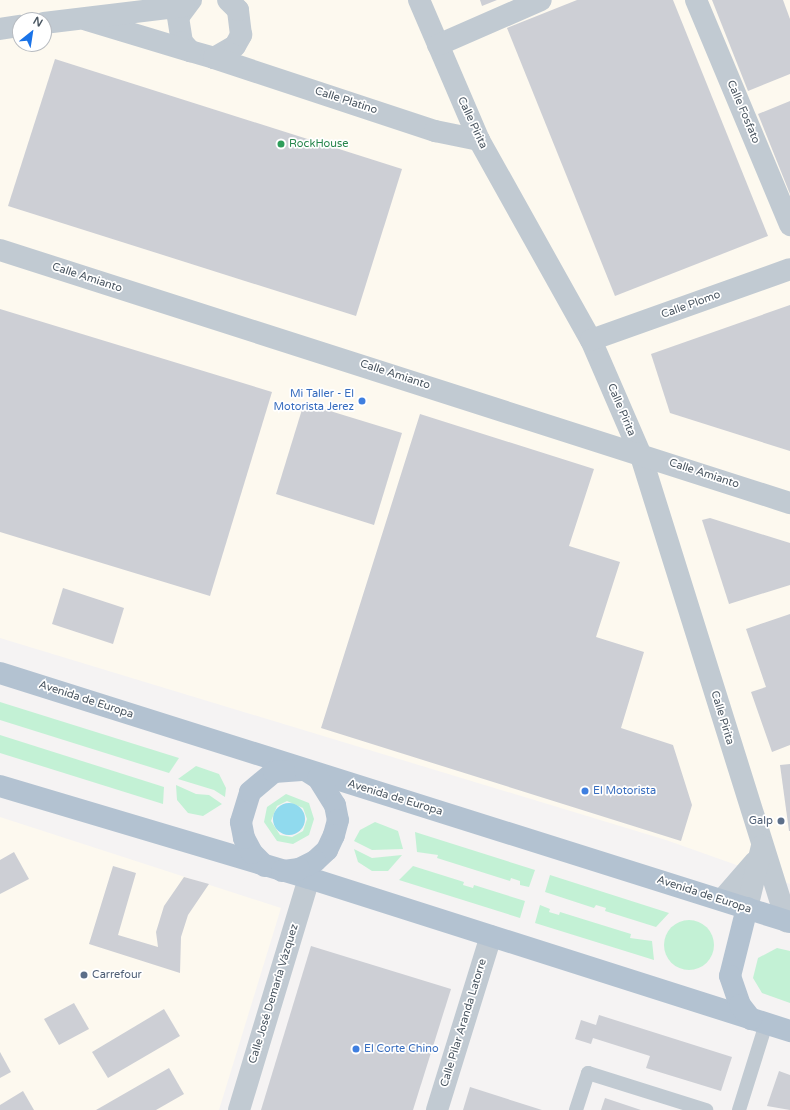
<!DOCTYPE html>
<meta charset="utf-8">
<style>
body{margin:0}
#map{position:relative;width:790px;height:1110px;overflow:hidden;background:#f5f3f3;font-family:"Varela Round",sans-serif}
div>[style]{position:absolute}
[style*='--x']{left:calc(var(--x)*1px);top:calc(var(--y)*1px);width:calc(var(--w)*1px);rotate:calc(var(--a)*1deg)}
.commercial>*{inset:0;background:#fdf9ef}
.green>*{inset:0;background:#c3f1d5}
.round{border-radius:50%}
.water>*{inset:0;background:#90daee}
.building>*{inset:0;background:#cdcfd5}
.service>*{height:14px;margin:-7px;padding:0 7px;transform-origin:7px;border-radius:7px;background:#c1cad2}
.minor>*{height:22px;margin:-11px;padding:0 11px;transform-origin:11px;border-radius:11px;background:#c1cad2}
.primary>*{height:22px;margin:-11px;padding:0 11px;transform-origin:11px;border-radius:11px;background:#b3c2d1}
.dots>*{width:11px;height:11px;translate:-50% -50%;box-sizing:border-box;border:2px solid #fff;border-radius:50%}
span{translate:-50% -50%;white-space:nowrap;text-align:center;line-height:1.15;-webkit-text-stroke:3.5px #fff;paint-order:stroke}
.street-label{font-size:11px;color:#4a5661}
.leisure-label{font-size:11px;color:#27864d}
.left{translate:0 -50%;text-align:left}
.shop-label{font-size:11px;color:#366cbe}
.right{translate:-100% -50%;text-align:right}
.service-label{font-size:11px;color:#4e5e75}
.north{position:absolute;left:12px;top:12px;width:40px;height:40px;box-sizing:border-box;background:#fff;border:1px solid #b7bbc0;border-radius:50%;rotate:30deg;font-size:11px;font-weight:700;line-height:16px;text-align:center;color:#4a5661}
.north::after{content:'';display:block;margin:auto;width:14px;height:18px;background:#1a73e8;clip-path:polygon(50% 0,100% 100%,50% 72%,0 100%)}
</style>
<div id="map">
<div class="commercial">
<i style="clip-path:polygon(evenodd,0 0,790px 0,790px 884px,666px 840px,0 638px,0 0,20px 20px,44px 20px,44px 44px,20px 44px,20px 20px)"></i>
<i style="clip-path:polygon(0 817px,281px 908px,219px 1110px,0 1110px)"></i>
</div>
<div class="green">
<i style="clip-path:polygon(0 702px,179px 758px,169px 773px,0 720px)"></i>
<i style="clip-path:polygon(0 735px,164px 787px,163px 804px,0 753px)"></i>
<i style="clip-path:polygon(196px 766px,219px 774px,226px 788px,225px 797px,214px 790px,178px 779px)"></i>
<i style="clip-path:polygon(176px 785px,196px 794px,209px 795px,222px 804px,203px 816px,188px 813px,177px 800px)"></i>
<i style="clip-path:polygon(evenodd,286px 794px,309px 803px,314px 819px,309px 835px,293px 844px,277px 841px,264px 822px,267px 807px,286px 794px,287px 801px,303px 808px,307px 819px,303px 831px,292px 837px,280px 835px,271px 821px,277px 806px,287px 801px)"></i>
<i style="clip-path:polygon(375px 822px,398px 831px,403px 849px,372px 850px,354px 841px,360px 830px)"></i>
<i style="clip-path:polygon(415px 832px,535px 870px,529px 887px,520px 885px,520px 881px,511px 878px,510px 881px,437px 858px,438px 855px,417px 852px)"></i>
<i style="clip-path:polygon(354px 849px,372px 858px,402px 855px,388px 871px,372px 871px,358px 862px)"></i>
<i style="clip-path:polygon(413px 866px,464px 882px,463px 885px,473px 888px,474px 885px,525px 901px,520px 918px,399px 880px)"></i>
<i style="clip-path:polygon(550px 875px,669px 913px,656px 927px,605px 911px,606px 908px,596px 905px,594px 908px,545px 892px)"></i>
<i style="clip-path:polygon(540px 905px,550px 909px,549px 912px,559px 915px,560px 912px,631px 934px,630px 938px,652px 941px,654px 960px,535px 923px)"></i>
<i class="round" style="left:664px;top:920px;width:50px;height:50px"></i>
<i style="clip-path:polygon(777px 948px,790px 951px,790px 1003px,762px 993px,753px 978px,758px 958px)"></i>
</div>
<div class="water">
<i class="round" style="left:273px;top:803px;width:32px;height:32px"></i>
</div>
<div class="building">
<i style="clip-path:polygon(480px 0,497px 0,482px 6px)"></i>
<i style="clip-path:polygon(577px 0,673px 0,768px 236px,615px 296px,507px 28px)"></i>
<i style="clip-path:polygon(712px 0,783px 0,790px 19px,790px 74px,748px 91px)"></i>
<i style="clip-path:polygon(55px 59px,402px 169px,356px 316px,8px 206px)"></i>
<i style="clip-path:polygon(790px 101px,790px 194px,758px 114px)"></i>
<i style="clip-path:polygon(790px 305px,790px 451px,670px 413px,651px 354px)"></i>
<i style="clip-path:polygon(0 309px,272px 392px,210px 596px,0 532px)"></i>
<i style="clip-path:polygon(304px 403px,402px 433px,374px 525px,276px 494px)"></i>
<i style="clip-path:polygon(420px 414px,594px 469px,569px 546px,620px 562px,596px 637px,644px 652px,621px 728px,673px 745px,692px 805px,681px 841px,321px 728px)"></i>
<i style="clip-path:polygon(710px 518px,790px 543px,790px 585px,729px 604px,702px 520px)"></i>
<i style="clip-path:polygon(63px 588px,124px 608px,113px 644px,52px 624px)"></i>
<i style="clip-path:polygon(790px 614px,790px 745px,772px 752px,751px 692px,766px 687px,746px 629px)"></i>
<i style="clip-path:polygon(790px 764px,790px 831px,789px 831px,780px 765px)"></i>
<i style="clip-path:polygon(14px 852px,29px 879px,0 894px,0 860px)"></i>
<i style="clip-path:polygon(113px 866px,136px 873px,118px 935px,158px 947px,156px 932px,164px 906px,184px 877px,209px 884px,188px 915px,181px 937px,180px 973px,89px 944px)"></i>
<i style="clip-path:polygon(311px 946px,451px 989px,413px 1110px,261px 1110px)"></i>
<i style="clip-path:polygon(74px 1003px,89px 1029px,59px 1045px,44px 1019px)"></i>
<i style="clip-path:polygon(164px 1009px,180px 1036px,108px 1078px,92px 1052px)"></i>
<i style="clip-path:polygon(599px 1015px,732px 1057px,721px 1091px,646px 1068px,650px 1056px,593px 1038px,591px 1044px,575px 1039px,581px 1020px,596px 1025px)"></i>
<i style="clip-path:polygon(0 1052px,11px 1072px,0 1078px)"></i>
<i style="clip-path:polygon(169px 1068px,184px 1094px,156px 1110px,96px 1110px)"></i>
<i style="clip-path:polygon(779px 1071px,790px 1075px,790px 1110px,767px 1106px)"></i>
<i style="clip-path:polygon(470px 1087px,542px 1110px,463px 1110px)"></i>
<i style="clip-path:polygon(23px 1091px,34px 1110px,0 1110px,0 1105px)"></i>
<i style="clip-path:polygon(605px 1098px,641px 1110px,601px 1110px)"></i>
</div>
<div class="service">
<i style="--x:576;--y:1110;--w:39;--a:-72"></i>
<i style="--x:588;--y:1073;--w:124;--a:17.4"></i>
<i style="--x:739;--y:1110;--w:90;--a:-72.6"></i>
</div>
<div class="minor">
<i style="--x:191;--y:0;--w:21;--a:127"></i>
<i style="--x:178;--y:17;--w:25;--a:81"></i>
<i style="--x:182;--y:42;--w:12;--a:48"></i>
<i style="--x:190;--y:51;--w:25;--a:16"></i>
<i style="--x:214;--y:58;--w:24;--a:-30"></i>
<i style="--x:235;--y:46;--w:13;--a:-61"></i>
<i style="--x:241;--y:35;--w:25;--a:-97"></i>
<i style="--x:238;--y:10;--w:14;--a:-135"></i>
<i style="--x:419;--y:0;--w:152;--a:66.8"></i>
<i style="--x:479;--y:140;--w:229;--a:60.8"></i>
<i style="--x:591;--y:340;--w:123;--a:66.6"></i>
<i style="--x:640;--y:453;--w:491;--a:72.6"></i>
<i style="--x:696;--y:0;--w:244;--a:67.3"></i>
<i style="--x:87;--y:20;--w:108;--a:16.8"></i>
<i style="--x:44;--y:23;--w:141;--a:-6.9"></i>
<i style="--x:0;--y:29;--w:20;--a:-9"></i>
<i style="--x:438;--y:45;--w:112;--a:-23.6"></i>
<i style="--x:214;--y:58;--w:233;--a:18.3"></i>
<i style="--x:435;--y:131;--w:45;--a:11.6"></i>
<i style="--x:0;--y:250;--w:830;--a:17.76"></i>
<i style="--x:591;--y:340;--w:211;--a:-19.6"></i>
<i style="--x:722;--y:900;--w:50;--a:-49"></i>
<i style="--x:747;--y:908;--w:64;--a:-76.4"></i>
<i style="--x:239;--y:1110;--w:242;--a:-73.2"></i>
<i style="--x:437;--y:1110;--w:182;--a:-72.8"></i>
</div>
<div class="primary">
<i style="--x:0;--y:673;--w:828;--a:17.49"></i>
<i style="--x:0;--y:786;--w:322;--a:16.6"></i>
<i style="--x:309;--y:878;--w:505;--a:17.65"></i>
<i style="--x:265;--y:866;--w:18;--a:-135"></i>
<i style="--x:252;--y:853;--w:17;--a:-118"></i>
<i style="--x:244;--y:838;--w:16;--a:-101"></i>
<i style="--x:241;--y:822;--w:31;--a:-73"></i>
<i style="--x:250;--y:792;--w:31;--a:-40"></i>
<i style="--x:274;--y:772;--w:31;--a:-4"></i>
<i style="--x:305;--y:770;--w:15;--a:32"></i>
<i style="--x:318;--y:778;--w:32;--a:58"></i>
<i style="--x:335;--y:805;--w:15;--a:79"></i>
<i style="--x:338;--y:820;--w:16;--a:105"></i>
<i style="--x:334;--y:835;--w:17;--a:115"></i>
<i style="--x:327;--y:850;--w:16;--a:137"></i>
<i style="--x:315;--y:861;--w:18;--a:153"></i>
<i style="--x:299;--y:869;--w:17;--a:173"></i>
<i style="--x:747;--y:908;--w:70;--a:104"></i>
<i style="--x:730;--y:976;--w:31;--a:71"></i>
<i style="--x:740;--y:1005;--w:18;--a:52"></i>
</div>
<div class="dots">
<i style="left:281px;top:144px;background:#2e9e5b"></i>
<i style="left:362px;top:401px;background:#3f7fe0"></i>
<i style="left:585px;top:791px;background:#3f7fe0"></i>
<i style="left:781px;top:821px;background:#5c6f8a"></i>
<i style="left:84px;top:975px;background:#5c6f8a"></i>
<i style="left:356px;top:1049px;background:#3f7fe0"></i>
</div>
<div class="street-label">
<span style="left:346px;top:101px;rotate:18deg">Calle Platino</span>
<span style="left:743px;top:112px;rotate:67deg">Calle Fosfato</span>
<span style="left:472px;top:123px;rotate:65deg">Calle Pirita</span>
<span style="left:87px;top:278px;rotate:18deg">Calle Amianto</span>
<span style="left:691px;top:305px;rotate:-20deg">Calle Plomo</span>
<span style="left:395px;top:375px;rotate:18deg">Calle Amianto</span>
<span style="left:621px;top:410px;rotate:67deg">Calle Pirita</span>
<span style="left:704px;top:474px;rotate:18deg">Calle Amianto</span>
<span style="left:86px;top:700px;rotate:18deg">Avenida de Europa</span>
<span style="left:722px;top:718px;rotate:73deg">Calle Pirita</span>
<span style="left:395px;top:798px;rotate:17deg">Avenida de Europa</span>
<span style="left:704px;top:895px;rotate:18deg">Avenida de Europa</span>
<span style="left:274px;top:994px;rotate:-73deg">Calle José Demaría Vázquez</span>
<span style="left:464px;top:1023px;rotate:-73deg">Calle Pilar Aranda Latorre</span>
</div>
<div class="leisure-label">
<span class="left" style="left:289px;top:144px">RockHouse</span>
</div>
<div class="shop-label">
<span class="right" style="left:354px;top:401px">Mi Taller - El<br>Motorista Jerez</span>
<span class="left" style="left:593px;top:791px">El Motorista</span>
<span class="left" style="left:364px;top:1049px">El Corte Chino</span>
</div>
<div class="service-label">
<span class="right" style="left:773px;top:821px">Galp</span>
<span class="left" style="left:92px;top:975px">Carrefour</span>
</div>
<div class="north">N</div>
</div>
